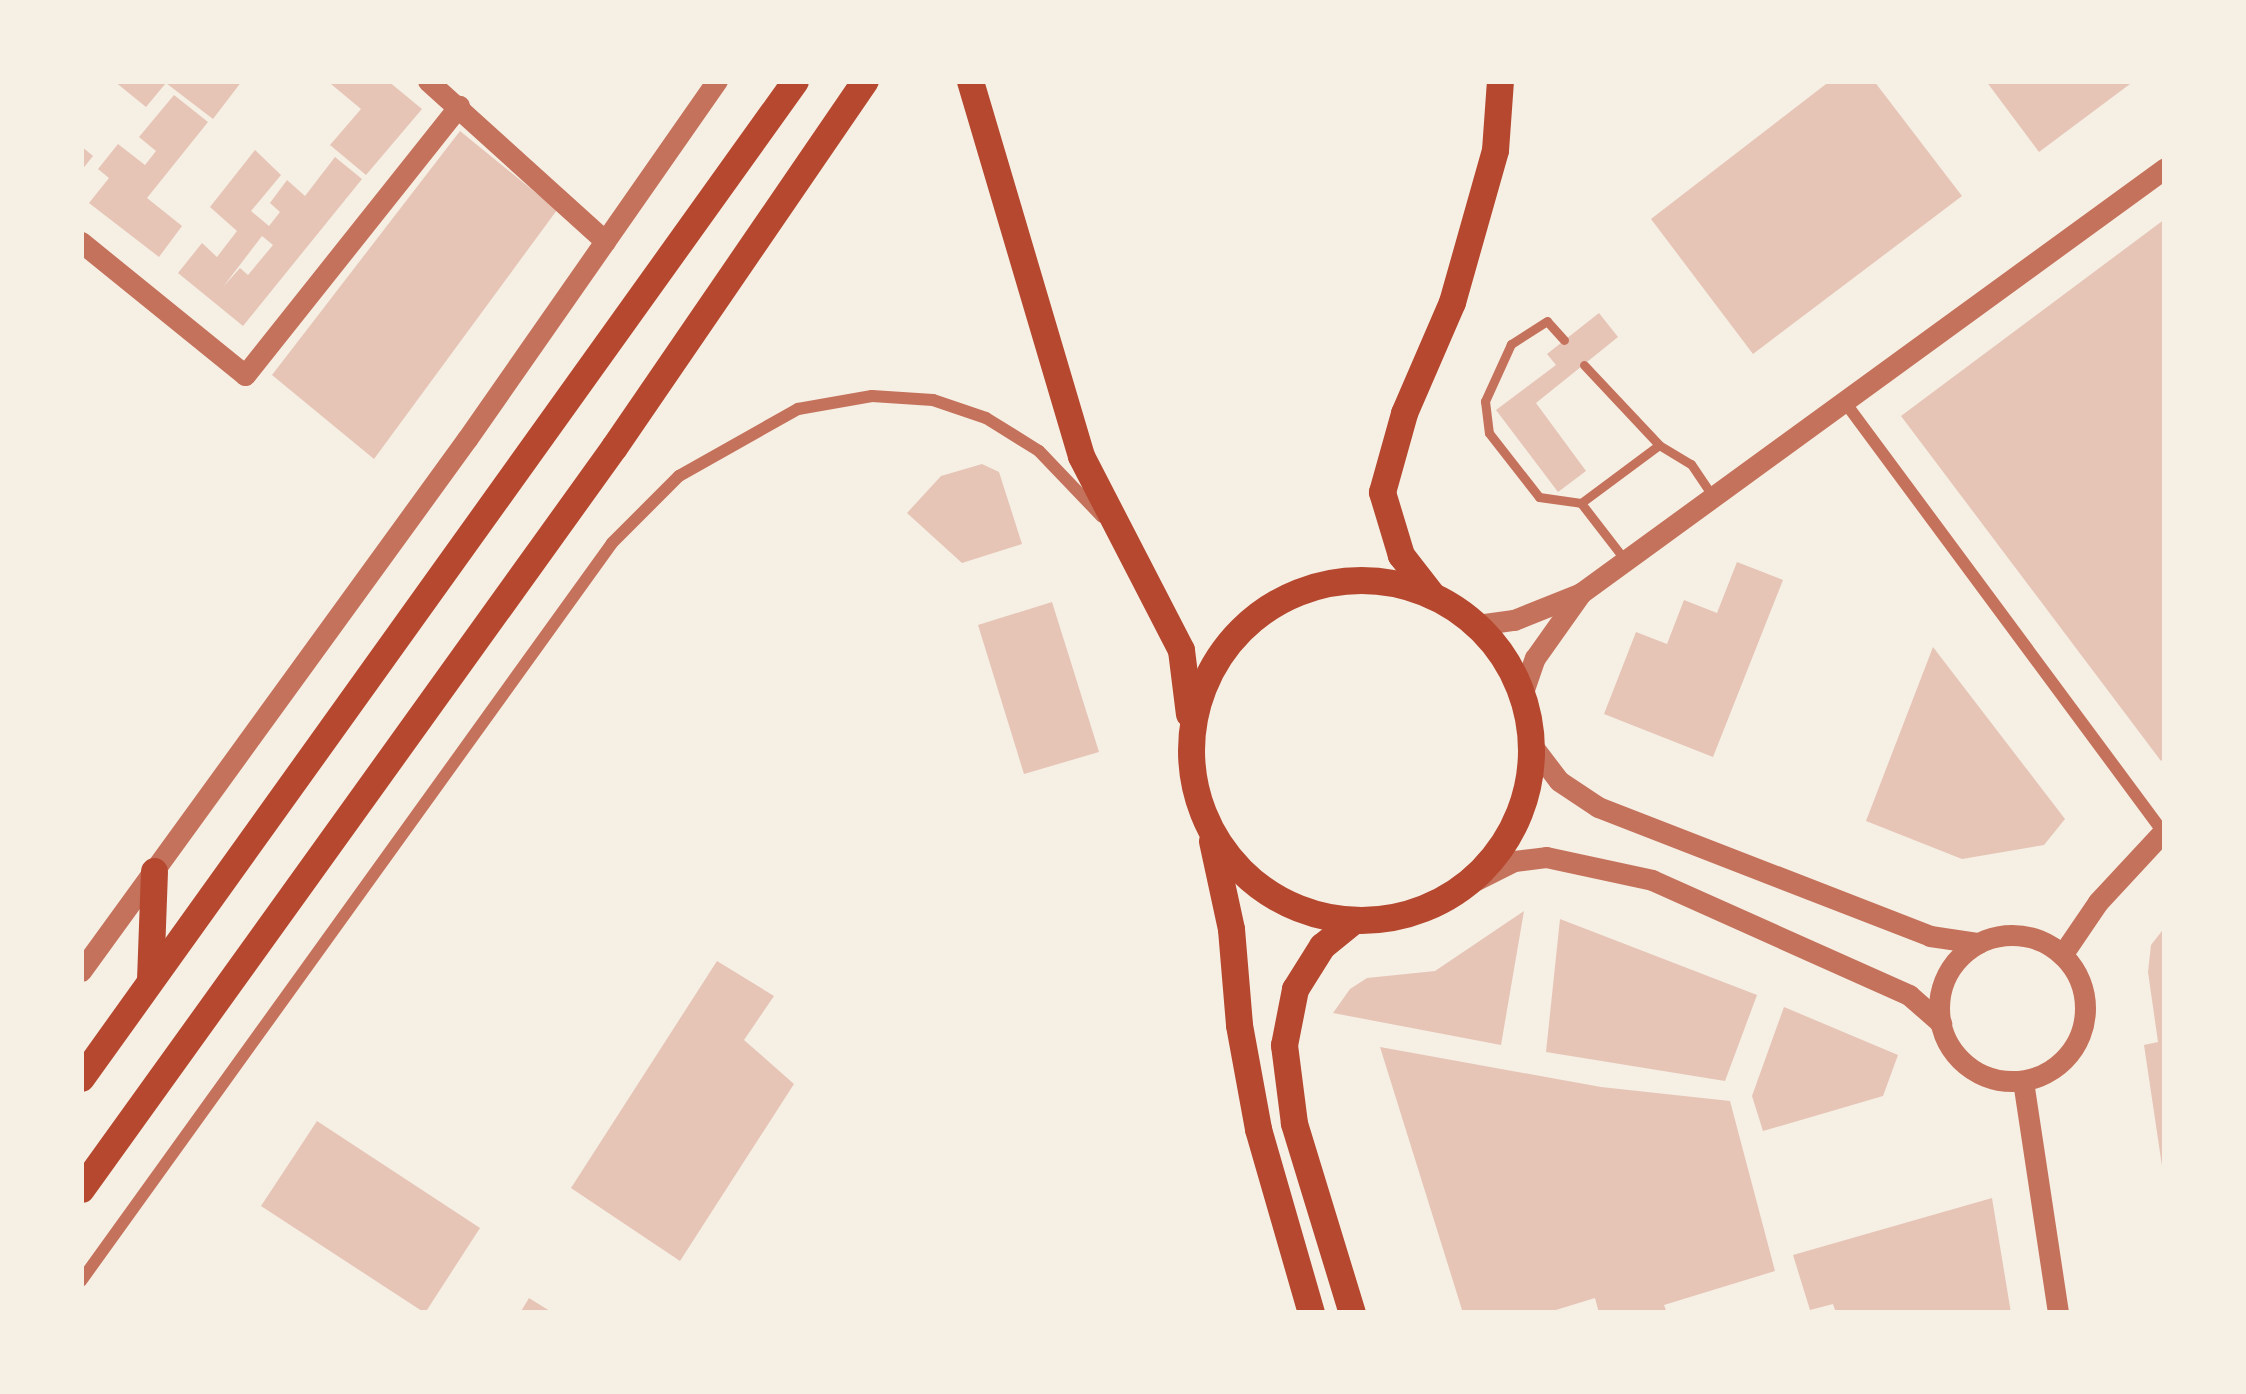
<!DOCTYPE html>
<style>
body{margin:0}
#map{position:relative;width:2246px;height:1394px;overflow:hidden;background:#f6efe4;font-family:"Exo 2",sans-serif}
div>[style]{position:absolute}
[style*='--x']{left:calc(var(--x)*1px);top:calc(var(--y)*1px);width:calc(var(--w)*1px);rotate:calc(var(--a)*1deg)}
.building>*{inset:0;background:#e6c5b7}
.service>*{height:9px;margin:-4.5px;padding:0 4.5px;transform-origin:4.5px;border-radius:4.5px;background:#c5725c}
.minor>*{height:12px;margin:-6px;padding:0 6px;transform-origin:6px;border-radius:6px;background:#c5725c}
.tertiary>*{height:21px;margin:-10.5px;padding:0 10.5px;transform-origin:10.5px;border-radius:10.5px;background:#c5725c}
.tertiary>.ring{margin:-10.5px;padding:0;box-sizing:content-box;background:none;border:21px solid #c5725c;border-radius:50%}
.primary>*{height:27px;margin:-13.5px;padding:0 13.5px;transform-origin:13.5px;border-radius:13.5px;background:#b5482f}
.primary>.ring{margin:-13.5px;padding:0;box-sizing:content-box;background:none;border:27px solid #b5482f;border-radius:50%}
span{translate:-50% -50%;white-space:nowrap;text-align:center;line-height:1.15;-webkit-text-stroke:9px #f6efe4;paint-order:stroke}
.frame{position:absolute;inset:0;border:84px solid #f6efe4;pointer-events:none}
</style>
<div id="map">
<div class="building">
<i style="clip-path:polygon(114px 81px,207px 84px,242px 81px,213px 119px,166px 83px,146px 107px)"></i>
<i style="clip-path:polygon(333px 81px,388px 81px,422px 109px,366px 175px,330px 145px,361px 109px,331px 84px)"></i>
<i style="clip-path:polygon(1830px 81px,1874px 81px,1962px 196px,1753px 354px,1651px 219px)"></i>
<i style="clip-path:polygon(1986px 81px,2128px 81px,2130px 84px,2039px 152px)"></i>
<i style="clip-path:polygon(174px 95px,208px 122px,147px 198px,182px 226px,159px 257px,89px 203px,109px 178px,98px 169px,118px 144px,145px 165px,156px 151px,139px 137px)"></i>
<i style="clip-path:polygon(460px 131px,557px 210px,374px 459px,272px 375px)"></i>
<i style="clip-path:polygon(81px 146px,93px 156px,81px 171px)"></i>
<i style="clip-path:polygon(evenodd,255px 150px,281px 175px,251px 211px,269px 226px,280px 212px,270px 203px,287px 180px,305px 196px,335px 157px,362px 179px,243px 326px,178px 273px,202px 243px,217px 257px,237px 231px,210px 207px,255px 150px,262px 236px,273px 245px,248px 275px,240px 268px,223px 287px,262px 236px)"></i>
<i style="clip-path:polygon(2165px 219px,2165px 757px,2161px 761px,1901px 416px)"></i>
<i style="clip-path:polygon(1599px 313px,1618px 337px,1536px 403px,1586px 471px,1558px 492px,1496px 410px,1556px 365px,1547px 354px)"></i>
<i style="clip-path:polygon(982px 464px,999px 472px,1022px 544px,962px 563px,907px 513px,941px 476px)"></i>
<i style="clip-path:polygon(1737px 562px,1783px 580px,1713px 757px,1604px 714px,1636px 632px,1667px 644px,1684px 600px,1717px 613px)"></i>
<i style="clip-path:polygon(1052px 602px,1099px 752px,1024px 774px,978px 625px)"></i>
<i style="clip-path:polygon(1933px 647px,2065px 819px,2044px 845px,1962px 859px,1866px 821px)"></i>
<i style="clip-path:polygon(1524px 911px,1501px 1045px,1333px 1013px,1350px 989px,1367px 978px,1435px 971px)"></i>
<i style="clip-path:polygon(1560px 919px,1757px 995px,1725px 1081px,1546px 1052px)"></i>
<i style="clip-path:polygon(2165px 927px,2165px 1166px,2162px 1166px,2144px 1045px,2158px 1042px,2148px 972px,2151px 945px)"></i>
<i style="clip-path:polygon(717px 961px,774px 996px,744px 1040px,794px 1084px,680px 1261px,571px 1188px)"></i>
<i style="clip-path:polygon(1784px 1007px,1898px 1055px,1883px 1096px,1763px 1131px,1752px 1096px)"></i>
<i style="clip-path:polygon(1380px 1047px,1601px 1087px,1730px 1101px,1775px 1271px,1664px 1305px,1667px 1313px,1599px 1313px,1595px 1298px,1546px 1313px,1463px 1313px)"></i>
<i style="clip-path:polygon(317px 1121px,480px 1228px,425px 1313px,261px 1206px)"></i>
<i style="clip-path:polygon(1992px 1198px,2011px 1313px,1836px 1313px,1833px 1304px,1810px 1310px,1793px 1255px)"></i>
<i style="clip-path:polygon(529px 1298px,553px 1313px,520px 1313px)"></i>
</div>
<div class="service">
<i style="--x:1564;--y:340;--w:25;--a:-132"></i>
<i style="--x:1547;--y:321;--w:43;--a:147.4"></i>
<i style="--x:1511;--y:344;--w:63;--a:114.5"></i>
<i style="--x:1485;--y:401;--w:32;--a:83"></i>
<i style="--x:1489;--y:433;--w:81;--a:52"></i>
<i style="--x:1539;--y:497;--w:42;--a:8.1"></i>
<i style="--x:1584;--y:365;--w:110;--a:46.8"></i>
<i style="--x:1625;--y:560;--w:72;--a:-127.7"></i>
<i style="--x:1581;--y:503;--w:97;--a:-36.6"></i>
<i style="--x:1659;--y:445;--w:37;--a:31"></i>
<i style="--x:1691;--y:464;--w:40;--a:56"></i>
</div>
<div class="minor">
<i style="--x:1844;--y:401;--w:536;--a:53.49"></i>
<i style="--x:81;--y:1281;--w:909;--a:-54.26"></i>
<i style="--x:612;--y:543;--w:95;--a:-45"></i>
<i style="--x:679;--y:476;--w:137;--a:-29.4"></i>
<i style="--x:798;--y:409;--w:75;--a:-10"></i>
<i style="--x:872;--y:396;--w:61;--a:3.8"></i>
<i style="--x:933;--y:400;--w:56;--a:18.8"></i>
<i style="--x:986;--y:418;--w:62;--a:31.9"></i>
<i style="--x:1039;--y:451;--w:91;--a:46.3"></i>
</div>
<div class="tertiary">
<i style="--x:428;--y:81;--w:239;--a:42.1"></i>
<i style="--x:81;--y:242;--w:211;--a:39"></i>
<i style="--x:245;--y:375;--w:344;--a:-51.5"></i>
<i style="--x:1477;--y:625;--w:37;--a:-8"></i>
<i style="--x:1514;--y:620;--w:72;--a:-21.9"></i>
<i style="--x:1581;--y:593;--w:722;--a:-36.04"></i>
<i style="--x:1522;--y:695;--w:39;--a:-71"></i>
<i style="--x:1535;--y:658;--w:80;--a:-54.7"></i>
<i style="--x:1531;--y:744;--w:46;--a:52.9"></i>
<i style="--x:1559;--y:781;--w:47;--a:33.7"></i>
<i style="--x:1598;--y:807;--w:356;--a:21.2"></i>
<i style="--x:1930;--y:936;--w:49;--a:8.3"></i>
<i style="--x:1466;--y:885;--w:54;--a:-26.6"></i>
<i style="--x:1514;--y:861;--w:32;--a:-7"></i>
<i style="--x:1546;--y:857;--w:108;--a:12.2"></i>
<i style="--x:1652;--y:880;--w:282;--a:24.1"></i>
<i style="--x:1909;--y:995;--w:43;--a:41.2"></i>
<i class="ring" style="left:1939px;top:935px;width:125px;height:125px"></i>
<i style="--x:2062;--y:955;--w:64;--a:-55.8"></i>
<i style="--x:2098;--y:902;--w:98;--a:-47.1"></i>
<i style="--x:81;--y:971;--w:657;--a:-54.04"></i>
<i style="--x:467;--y:439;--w:437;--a:-55.1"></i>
<i style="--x:2023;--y:1081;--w:235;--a:81.4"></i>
</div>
<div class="primary">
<i style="--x:970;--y:81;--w:391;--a:73.5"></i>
<i style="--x:1081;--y:456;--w:218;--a:62.7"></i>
<i style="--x:1181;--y:650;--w:64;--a:82.9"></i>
<i class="ring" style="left:1191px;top:580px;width:313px;height:313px"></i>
<i style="--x:1432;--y:595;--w:51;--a:-127.8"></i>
<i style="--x:1401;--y:555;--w:66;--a:-106.8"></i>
<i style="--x:1382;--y:492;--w:82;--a:-74.4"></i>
<i style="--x:1404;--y:413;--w:121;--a:-66.6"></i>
<i style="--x:1452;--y:302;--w:158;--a:-74.2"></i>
<i style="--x:1495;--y:150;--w:69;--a:-85.9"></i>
<i style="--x:1212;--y:841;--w:90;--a:77.8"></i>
<i style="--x:1231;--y:929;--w:96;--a:85.2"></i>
<i style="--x:1239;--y:1025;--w:106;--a:79.6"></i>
<i style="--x:1258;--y:1129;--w:191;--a:73.9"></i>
<i style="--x:150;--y:980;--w:109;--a:-87.9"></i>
<i style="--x:81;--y:1078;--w:1226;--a:-54.39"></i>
<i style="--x:81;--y:1189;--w:914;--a:-54.31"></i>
<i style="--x:614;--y:447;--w:444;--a:-55.6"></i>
<i style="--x:1352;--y:1313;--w:199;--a:-107"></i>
<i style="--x:1294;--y:1123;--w:79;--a:-97.3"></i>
<i style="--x:1284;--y:1045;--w:57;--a:-78.9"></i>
<i style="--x:1295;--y:989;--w:51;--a:-57.9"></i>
<i style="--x:1322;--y:946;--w:40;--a:-39"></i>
</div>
<div class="frame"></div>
</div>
